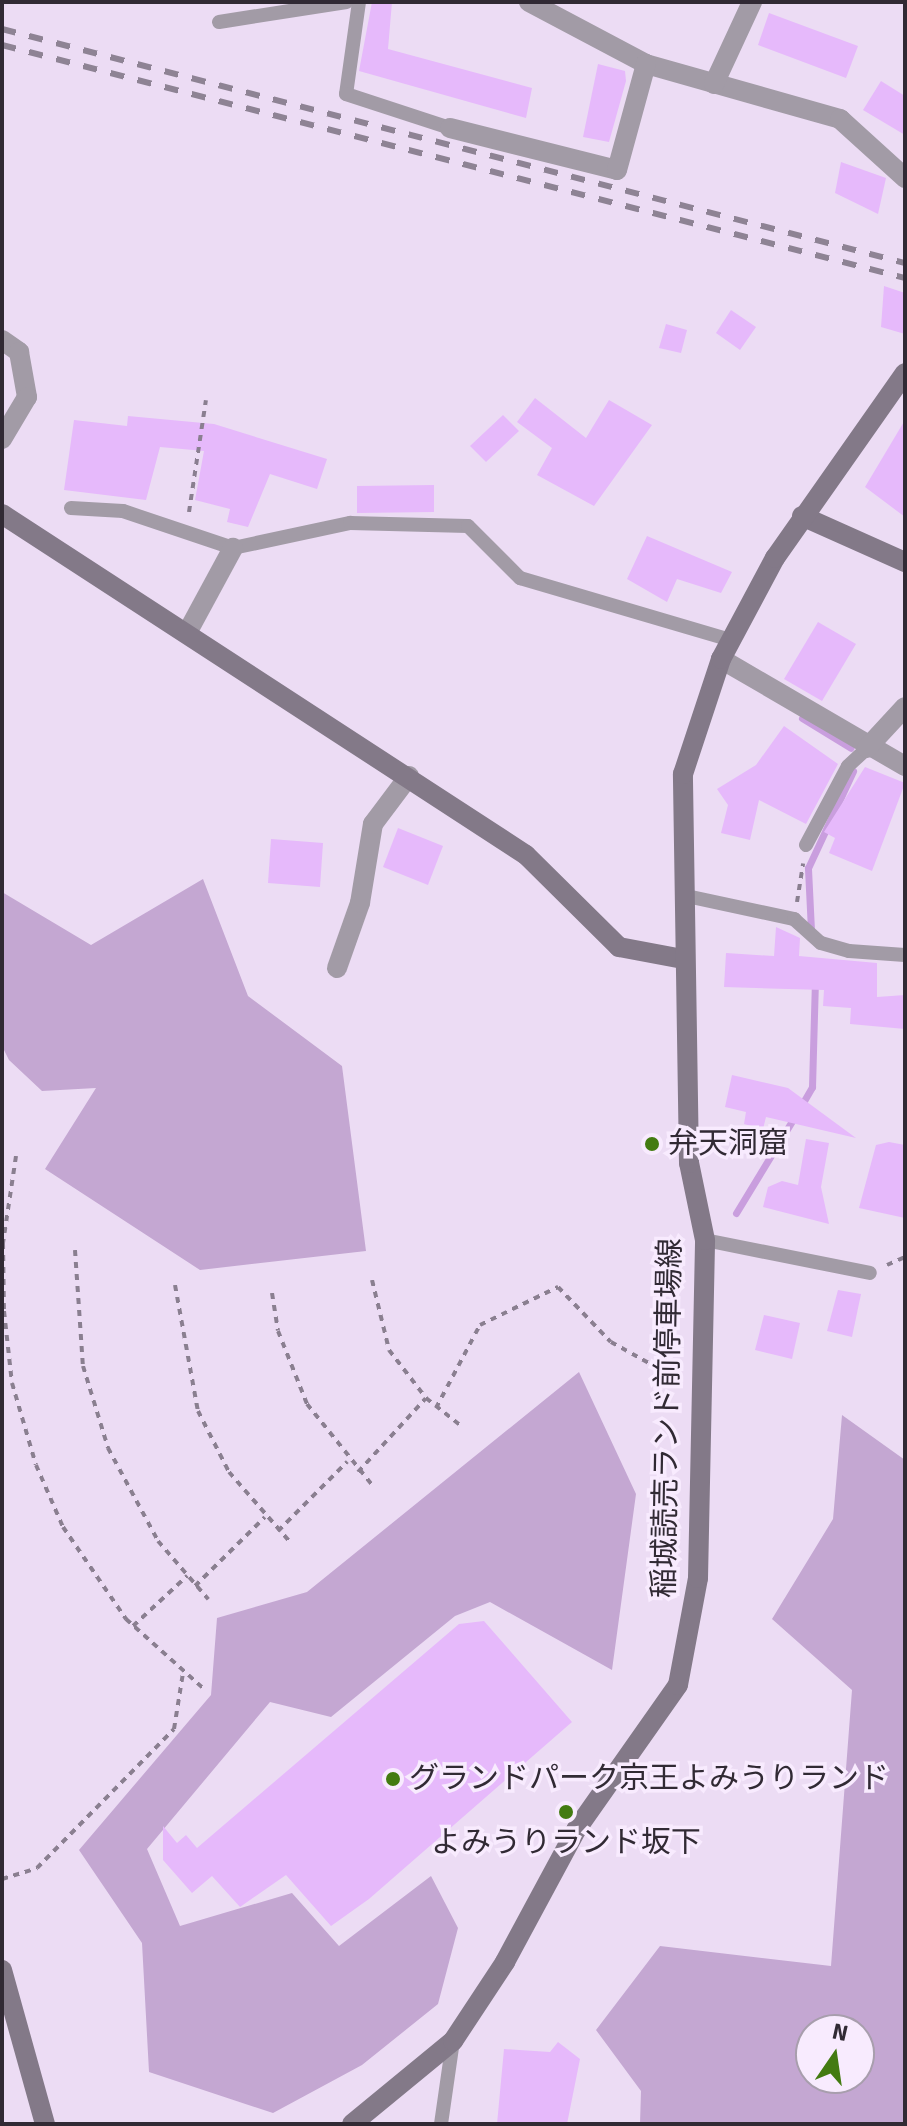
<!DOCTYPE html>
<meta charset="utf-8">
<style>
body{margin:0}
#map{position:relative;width:907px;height:2126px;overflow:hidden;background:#ecdcf4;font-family:Signika,"Noto Sans JP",sans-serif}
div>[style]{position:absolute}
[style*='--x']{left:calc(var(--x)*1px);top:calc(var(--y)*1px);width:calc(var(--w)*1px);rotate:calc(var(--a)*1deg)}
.green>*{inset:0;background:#c4a7d2}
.stream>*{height:7px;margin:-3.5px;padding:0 3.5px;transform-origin:3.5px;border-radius:3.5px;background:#c99ede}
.building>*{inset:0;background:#e6b9fb}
.path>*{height:4px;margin-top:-2px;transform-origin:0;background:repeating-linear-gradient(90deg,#8a7f90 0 6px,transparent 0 12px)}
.lane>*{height:14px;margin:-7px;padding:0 7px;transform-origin:7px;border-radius:7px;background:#a29ba6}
.street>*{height:20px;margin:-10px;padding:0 10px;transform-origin:10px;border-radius:10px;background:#a29ba6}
.secondary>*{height:20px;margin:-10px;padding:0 10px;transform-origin:10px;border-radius:10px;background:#837988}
.rail>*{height:6px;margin-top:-3px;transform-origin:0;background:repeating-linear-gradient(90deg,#8e8394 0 14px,transparent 0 28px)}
.dots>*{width:22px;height:22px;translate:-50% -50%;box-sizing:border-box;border:4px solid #f8ebfe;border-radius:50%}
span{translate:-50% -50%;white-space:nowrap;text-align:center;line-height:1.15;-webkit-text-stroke:7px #f8ebfe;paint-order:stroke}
.poi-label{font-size:30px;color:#312a34}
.left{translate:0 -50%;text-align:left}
.street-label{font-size:30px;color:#312a34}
.frame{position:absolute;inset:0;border:4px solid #312a34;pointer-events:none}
.north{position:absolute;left:795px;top:2014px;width:80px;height:80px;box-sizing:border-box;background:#f8ebfe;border:2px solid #a89ead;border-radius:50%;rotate:13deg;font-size:22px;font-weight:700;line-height:32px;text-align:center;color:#312a34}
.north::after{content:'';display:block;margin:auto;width:28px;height:36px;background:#437b11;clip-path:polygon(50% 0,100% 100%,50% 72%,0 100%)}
</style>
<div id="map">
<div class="green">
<i style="clip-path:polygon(203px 879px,248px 996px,342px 1066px,366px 1251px,200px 1270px,45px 1169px,96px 1088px,42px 1091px,9px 1060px,2px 1046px,2px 892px,91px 945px)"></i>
<i style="clip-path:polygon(579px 1372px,636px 1494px,612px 1670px,490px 1602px,455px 1616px,331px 1717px,270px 1702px,147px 1849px,180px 1926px,292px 1893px,339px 1946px,431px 1876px,458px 1928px,438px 2004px,362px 2065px,273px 2113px,149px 2072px,142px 1943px,79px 1850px,211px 1695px,217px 1618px,307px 1592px)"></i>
<i style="clip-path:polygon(evenodd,842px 1415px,905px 1460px,905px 2124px,640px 2124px,641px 2091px,596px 2030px,660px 1946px,831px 1966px,852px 1690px,772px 1619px,833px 1519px,842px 1415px,811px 2030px,859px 2030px,859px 2078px,811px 2078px,811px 2030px)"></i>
</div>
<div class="stream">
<i style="--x:802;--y:718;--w:57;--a:31.5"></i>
<i style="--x:811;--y:930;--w:62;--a:-92.8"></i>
<i style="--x:808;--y:868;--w:107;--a:-65.1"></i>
<i style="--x:801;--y:1106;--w:22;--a:-60"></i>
<i style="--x:812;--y:1087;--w:106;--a:-88.4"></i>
<i style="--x:736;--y:1213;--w:114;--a:-58.7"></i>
</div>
<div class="building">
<i style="clip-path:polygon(372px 2px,392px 2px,388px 49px,532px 88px,526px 118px,359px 71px)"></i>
<i style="clip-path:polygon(769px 13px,858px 46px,846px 78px,758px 45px)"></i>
<i style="clip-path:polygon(598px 64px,625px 71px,626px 81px,609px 142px,583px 137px)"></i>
<i style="clip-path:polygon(881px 81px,905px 96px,905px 135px,863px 110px)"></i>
<i style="clip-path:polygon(841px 162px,886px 178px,878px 214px,835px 193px)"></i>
<i style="clip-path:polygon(884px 286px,905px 293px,905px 334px,881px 327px)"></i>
<i style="clip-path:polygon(731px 310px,756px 327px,740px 350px,716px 333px)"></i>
<i style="clip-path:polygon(666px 324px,687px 330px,681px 353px,659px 348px)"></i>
<i style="clip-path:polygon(535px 398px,586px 438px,609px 400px,652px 425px,594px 506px,537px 475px,552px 448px,517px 422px)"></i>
<i style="clip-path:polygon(503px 415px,519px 431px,486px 462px,470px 446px)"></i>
<i style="clip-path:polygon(128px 416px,214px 424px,327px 459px,317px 489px,270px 474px,248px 527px,227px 522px,230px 509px,195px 500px,204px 451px,160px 447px,146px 500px,64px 490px,74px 420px,127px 426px)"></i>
<i style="clip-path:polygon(905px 420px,905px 517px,865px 487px)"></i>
<i style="clip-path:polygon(434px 485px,434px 512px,357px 513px,357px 486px)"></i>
<i style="clip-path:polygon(647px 536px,732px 572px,721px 593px,677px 579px,667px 602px,627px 579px)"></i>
<i style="clip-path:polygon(818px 622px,856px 644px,822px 701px,784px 679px)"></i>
<i style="clip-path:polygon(784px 726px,838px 764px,806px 824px,759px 800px,750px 840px,721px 833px,728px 805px,717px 789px,756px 765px)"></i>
<i style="clip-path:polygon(865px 767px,905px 783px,872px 871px,829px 853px,835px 838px,824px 832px)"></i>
<i style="clip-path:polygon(398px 828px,443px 846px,428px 885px,383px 867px)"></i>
<i style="clip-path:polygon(271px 839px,323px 843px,320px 887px,268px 883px)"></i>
<i style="clip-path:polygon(776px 927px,800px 938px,799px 956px,877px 963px,877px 997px,905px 995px,905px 1029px,850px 1024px,851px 1008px,823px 1006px,824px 990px,724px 987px,726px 953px,774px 956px)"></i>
<i style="clip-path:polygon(732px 1075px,788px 1088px,856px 1138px,766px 1117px,763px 1129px,744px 1124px,746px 1112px,725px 1107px)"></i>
<i style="clip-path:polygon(806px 1139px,829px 1143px,821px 1187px,829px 1224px,763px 1207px,768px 1187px,782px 1181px,798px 1185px)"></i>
<i style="clip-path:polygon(889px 1142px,905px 1145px,905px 1218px,859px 1208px,876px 1145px)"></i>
<i style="clip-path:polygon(838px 1290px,861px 1294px,852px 1337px,827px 1331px)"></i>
<i style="clip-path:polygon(764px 1315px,800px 1323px,792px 1359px,755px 1350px)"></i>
<i style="clip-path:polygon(484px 1621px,572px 1722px,369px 1899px,331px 1926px,286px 1875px,240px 1907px,212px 1876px,192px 1893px,163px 1860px,163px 1826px,177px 1843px,186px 1835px,197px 1848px,459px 1624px)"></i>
<i style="clip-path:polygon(558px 2042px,580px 2059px,567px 2124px,497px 2124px,504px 2049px,550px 2052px)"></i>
</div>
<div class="path">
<i style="--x:189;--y:512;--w:113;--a:-81.4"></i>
<i style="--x:797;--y:902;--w:39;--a:-81"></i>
<i style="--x:16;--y:1156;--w:88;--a:98.5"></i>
<i style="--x:3;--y:1243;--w:68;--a:89.2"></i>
<i style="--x:4;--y:1311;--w:72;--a:83.7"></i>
<i style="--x:12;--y:1383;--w:85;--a:73.7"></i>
<i style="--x:36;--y:1465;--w:68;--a:66.5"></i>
<i style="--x:63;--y:1527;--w:112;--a:55.6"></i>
<i style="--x:126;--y:1619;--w:105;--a:41.9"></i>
<i style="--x:75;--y:1250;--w:116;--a:86.1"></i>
<i style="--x:83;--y:1366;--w:86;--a:73"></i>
<i style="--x:108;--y:1448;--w:106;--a:61.7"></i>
<i style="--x:158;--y:1541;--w:77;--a:49.2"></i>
<i style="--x:887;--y:1265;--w:20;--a:-24"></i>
<i style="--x:372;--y:1280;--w:72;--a:76.3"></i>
<i style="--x:389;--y:1350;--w:61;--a:52.4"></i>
<i style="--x:426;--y:1398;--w:43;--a:38.5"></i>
<i style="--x:175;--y:1285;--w:128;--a:79.7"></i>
<i style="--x:198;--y:1411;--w:68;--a:63.1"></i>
<i style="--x:229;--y:1472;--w:93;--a:48.9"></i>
<i style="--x:272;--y:1293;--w:38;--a:81"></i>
<i style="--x:278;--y:1331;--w:79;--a:68.3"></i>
<i style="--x:307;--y:1404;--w:105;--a:51.2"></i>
<i style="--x:436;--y:1408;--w:94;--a:-62.1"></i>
<i style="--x:480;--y:1325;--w:87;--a:-26"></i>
<i style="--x:558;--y:1287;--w:76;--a:46.1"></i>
<i style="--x:611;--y:1342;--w:72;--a:29.1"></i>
<i style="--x:358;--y:1472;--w:100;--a:-47.4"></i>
<i style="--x:278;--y:1531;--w:98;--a:-45"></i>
<i style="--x:195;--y:1586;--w:98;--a:-44.6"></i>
<i style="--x:133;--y:1626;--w:74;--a:-42.8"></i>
<i style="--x:2;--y:1879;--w:37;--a:-17"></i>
<i style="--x:37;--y:1868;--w:195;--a:-45.4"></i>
<i style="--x:174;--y:1729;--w:57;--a:-80.9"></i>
</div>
<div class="lane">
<i style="--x:359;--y:2;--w:93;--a:98"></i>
<i style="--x:346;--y:94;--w:109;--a:18.1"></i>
<i style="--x:219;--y:22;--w:129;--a:-8.9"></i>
<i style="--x:71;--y:508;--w:52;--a:3.3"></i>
<i style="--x:123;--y:511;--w:116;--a:18.6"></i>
<i style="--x:233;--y:548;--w:120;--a:-12.1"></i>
<i style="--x:350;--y:523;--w:118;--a:1.5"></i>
<i style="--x:468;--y:526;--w:74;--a:45"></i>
<i style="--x:520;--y:578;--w:220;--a:16.4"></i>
<i style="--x:806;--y:845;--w:89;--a:-62"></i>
<i style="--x:848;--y:766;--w:26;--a:-43"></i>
<i style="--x:682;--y:895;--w:115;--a:12.1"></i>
<i style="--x:794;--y:919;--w:36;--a:42"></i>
<i style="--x:821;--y:943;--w:29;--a:16"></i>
<i style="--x:849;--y:951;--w:56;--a:4.1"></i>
<i style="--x:705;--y:1240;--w:168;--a:11.3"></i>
<i style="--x:441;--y:2124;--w:84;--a:-81.8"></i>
</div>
<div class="street">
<i style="--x:529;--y:2;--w:132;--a:27.9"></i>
<i style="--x:646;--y:64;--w:202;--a:15.8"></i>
<i style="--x:840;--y:119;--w:88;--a:42.2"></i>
<i style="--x:714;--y:84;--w:90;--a:-65.1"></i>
<i style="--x:450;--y:128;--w:172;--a:14.1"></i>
<i style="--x:617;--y:170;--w:110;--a:-74.7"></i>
<i style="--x:2;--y:340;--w:21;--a:35"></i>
<i style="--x:19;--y:352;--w:46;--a:79.9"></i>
<i style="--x:27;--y:397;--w:49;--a:120.8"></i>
<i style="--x:187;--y:633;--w:97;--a:-61.6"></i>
<i style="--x:721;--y:659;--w:213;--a:30.2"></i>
<i style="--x:867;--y:748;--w:56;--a:-47.2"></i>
<i style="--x:337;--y:968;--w:69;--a:-70.5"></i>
<i style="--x:360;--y:903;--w:80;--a:-80.7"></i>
<i style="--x:373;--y:824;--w:60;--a:-53.1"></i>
</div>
<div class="secondary">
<i style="--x:2;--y:514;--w:625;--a:33.05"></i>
<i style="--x:526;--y:855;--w:131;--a:44.7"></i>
<i style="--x:619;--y:947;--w:65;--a:10.6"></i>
<i style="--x:802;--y:516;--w:113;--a:24.1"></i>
<i style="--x:2;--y:1970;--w:160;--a:74.4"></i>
<i style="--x:352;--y:2124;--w:131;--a:-39.4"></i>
<i style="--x:453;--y:2041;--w:95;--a:-56.6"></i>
<i style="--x:505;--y:1962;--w:150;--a:-61.7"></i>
<i style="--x:576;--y:1830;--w:177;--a:-54.9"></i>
<i style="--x:678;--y:1685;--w:109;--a:-79.4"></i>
<i style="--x:698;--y:1578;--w:338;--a:-88.8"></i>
<i style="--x:705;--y:1240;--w:79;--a:-101.7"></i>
<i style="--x:689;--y:1163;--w:389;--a:-90.9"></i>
<i style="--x:683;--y:774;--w:121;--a:-71.7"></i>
<i style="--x:721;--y:659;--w:115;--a:-61.9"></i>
<i style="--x:775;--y:558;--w:226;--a:-54.9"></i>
</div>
<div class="rail">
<i style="--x:2;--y:29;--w:933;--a:14.53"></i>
<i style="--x:2;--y:45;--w:933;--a:14.47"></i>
</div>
<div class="dots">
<i style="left:652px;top:1144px;background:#437b11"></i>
<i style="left:393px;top:1779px;background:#437b11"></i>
<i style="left:566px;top:1812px;background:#437b11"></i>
</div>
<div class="poi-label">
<span class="left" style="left:668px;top:1144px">弁天洞窟</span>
<span class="left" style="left:409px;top:1779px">グランドパーク京王よみうりランド</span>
<span style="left:566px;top:1843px">よみうりランド坂下</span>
</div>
<div class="street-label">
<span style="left:668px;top:1418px;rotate:-89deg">稲城読売ランド前停車場線</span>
</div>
<div class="frame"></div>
<div class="north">N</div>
</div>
